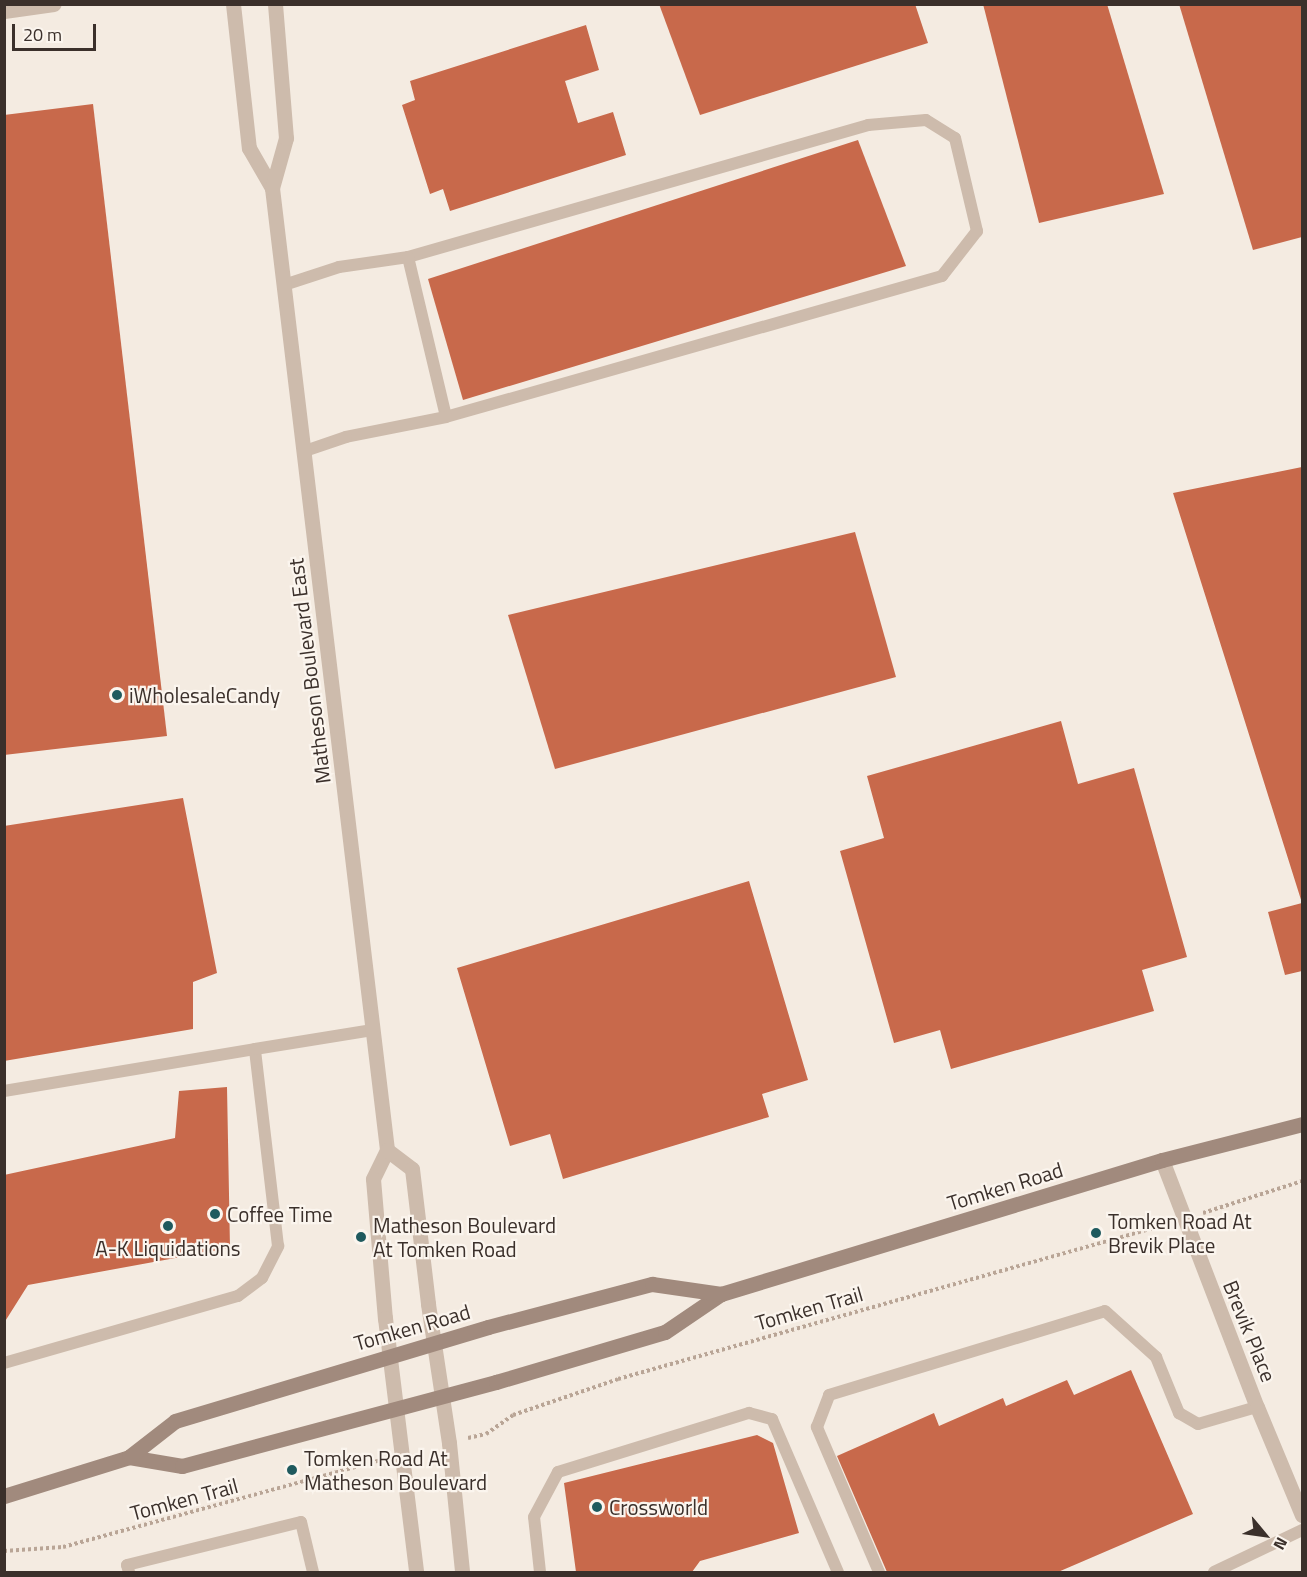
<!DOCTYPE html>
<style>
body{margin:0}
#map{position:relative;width:1307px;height:1577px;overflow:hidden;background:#f4ebe1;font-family:"Titillium Web",sans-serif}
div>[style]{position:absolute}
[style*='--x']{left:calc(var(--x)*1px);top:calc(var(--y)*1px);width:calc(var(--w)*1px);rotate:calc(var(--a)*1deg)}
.building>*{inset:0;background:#c8694b}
.path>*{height:4px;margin-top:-2px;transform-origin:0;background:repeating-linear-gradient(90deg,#b9a596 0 3px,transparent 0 6px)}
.service>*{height:12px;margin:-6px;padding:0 6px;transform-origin:6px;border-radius:6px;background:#cdbbac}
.minor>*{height:15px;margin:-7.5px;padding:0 7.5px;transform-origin:7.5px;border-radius:7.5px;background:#cdbbac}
.tertiary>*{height:15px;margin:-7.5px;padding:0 7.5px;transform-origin:7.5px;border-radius:7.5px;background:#cdbbac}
.secondary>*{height:15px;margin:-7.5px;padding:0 7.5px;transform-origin:7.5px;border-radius:7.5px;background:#a18a7d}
.dots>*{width:16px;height:16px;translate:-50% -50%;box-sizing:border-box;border:3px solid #fbf5ee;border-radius:50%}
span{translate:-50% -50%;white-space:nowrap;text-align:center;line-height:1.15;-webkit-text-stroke:4.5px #fbf5ee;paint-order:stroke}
.street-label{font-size:21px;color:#3b302b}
.poi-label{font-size:21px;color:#3b302b}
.left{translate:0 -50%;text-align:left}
.frame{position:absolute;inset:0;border:6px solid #3b302b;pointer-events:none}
.north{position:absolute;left:1235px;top:1505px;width:60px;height:60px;-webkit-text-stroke:4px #fbf5ee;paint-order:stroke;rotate:119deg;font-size:16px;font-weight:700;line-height:24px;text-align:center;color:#3b302b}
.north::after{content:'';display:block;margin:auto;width:21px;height:27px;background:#3b302b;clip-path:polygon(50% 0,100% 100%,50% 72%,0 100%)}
.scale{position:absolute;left:12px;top:24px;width:84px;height:27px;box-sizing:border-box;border:3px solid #3b302b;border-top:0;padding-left:8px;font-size:18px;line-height:21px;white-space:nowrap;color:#3b302b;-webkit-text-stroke:4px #fbf5ee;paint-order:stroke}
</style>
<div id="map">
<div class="building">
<i style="clip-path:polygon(659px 4px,915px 4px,928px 43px,700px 115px)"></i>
<i style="clip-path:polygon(983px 4px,1107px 4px,1164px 194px,1039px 223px)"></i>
<i style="clip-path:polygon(1179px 4px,1302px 4px,1302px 237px,1253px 250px)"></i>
<i style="clip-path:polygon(586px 25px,599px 70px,565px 81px,578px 123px,613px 112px,626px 155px,450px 211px,443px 189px,430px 194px,402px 105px,415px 100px,410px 81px)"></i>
<i style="clip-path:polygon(93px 104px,167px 736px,4px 755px,4px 115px)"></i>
<i style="clip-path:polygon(858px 140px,906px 266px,463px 400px,428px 279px)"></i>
<i style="clip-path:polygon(1302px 467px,1302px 971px,1285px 975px,1268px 912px,1302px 903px,1173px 493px)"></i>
<i style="clip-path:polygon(855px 532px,896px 677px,555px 769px,508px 615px)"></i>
<i style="clip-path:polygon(1061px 721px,1078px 784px,1134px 768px,1187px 957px,1142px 970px,1154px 1011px,951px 1069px,940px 1030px,894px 1043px,840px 851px,884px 838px,867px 776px)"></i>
<i style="clip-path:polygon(183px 798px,217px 973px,193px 982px,193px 1029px,4px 1061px,4px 826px)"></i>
<i style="clip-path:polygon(749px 881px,808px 1080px,762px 1094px,769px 1117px,563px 1179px,550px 1134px,510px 1146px,457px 968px)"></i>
<i style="clip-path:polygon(227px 1087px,230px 1248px,28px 1285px,4px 1323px,4px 1175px,175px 1138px,179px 1091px)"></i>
<i style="clip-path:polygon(1131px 1370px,1193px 1514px,1058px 1572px,887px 1572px,837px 1456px,934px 1413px,939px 1426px,1003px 1398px,1006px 1406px,1067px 1380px,1074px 1395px)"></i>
<i style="clip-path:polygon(757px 1435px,773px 1443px,799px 1533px,700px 1561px,692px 1572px,576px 1572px,564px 1483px)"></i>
</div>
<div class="path">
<i style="--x:1203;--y:1213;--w:104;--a:-17.9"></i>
<i style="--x:468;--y:1438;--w:18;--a:-13"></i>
<i style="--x:486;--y:1434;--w:33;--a:-35"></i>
<i style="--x:513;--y:1415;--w:111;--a:-18.9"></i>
<i style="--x:618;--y:1379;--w:567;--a:-15.75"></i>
<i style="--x:4;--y:1551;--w:59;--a:-3.9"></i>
<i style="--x:63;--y:1547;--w:331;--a:-15.3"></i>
</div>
<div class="service">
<i style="--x:408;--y:257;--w:479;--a:-16"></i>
<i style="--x:868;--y:125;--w:58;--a:-4.9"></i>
<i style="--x:926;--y:120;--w:34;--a:32"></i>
<i style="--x:955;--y:138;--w:96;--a:76.7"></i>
<i style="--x:977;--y:231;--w:57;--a:127.9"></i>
<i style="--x:942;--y:276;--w:516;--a:164.13"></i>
<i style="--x:284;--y:285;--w:58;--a:-18.1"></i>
<i style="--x:339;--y:267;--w:70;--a:-8.2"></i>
<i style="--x:408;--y:257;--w:164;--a:76.6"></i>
<i style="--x:446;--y:417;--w:102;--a:168.7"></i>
<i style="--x:346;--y:437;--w:43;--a:161.1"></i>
<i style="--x:4;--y:1091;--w:254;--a:-9.5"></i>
<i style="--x:4;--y:1363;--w:243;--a:-16"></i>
<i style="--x:238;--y:1296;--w:30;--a:-37"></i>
<i style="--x:262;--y:1278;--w:36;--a:-63"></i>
<i style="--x:278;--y:1246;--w:198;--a:-96.7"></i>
<i style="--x:255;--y:1049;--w:119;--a:-9.2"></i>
<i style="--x:129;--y:1572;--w:7;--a:-106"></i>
<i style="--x:127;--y:1565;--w:179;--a:-13.9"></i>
<i style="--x:301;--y:1522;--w:51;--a:76.5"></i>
<i style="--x:540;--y:1572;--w:55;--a:-96.2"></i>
<i style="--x:534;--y:1517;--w:51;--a:-61.9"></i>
<i style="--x:558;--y:1472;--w:200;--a:-17.2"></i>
<i style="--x:749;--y:1413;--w:24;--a:15"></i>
<i style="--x:772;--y:1419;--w:167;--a:66.7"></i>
<i style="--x:879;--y:1572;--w:158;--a:-113.2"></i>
<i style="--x:817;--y:1427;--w:34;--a:-69"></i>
<i style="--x:829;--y:1395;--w:288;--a:-16.9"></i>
<i style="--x:1105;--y:1311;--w:69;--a:42"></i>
<i style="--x:1156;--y:1357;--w:61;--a:67.7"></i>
<i style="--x:1179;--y:1413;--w:22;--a:30"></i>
<i style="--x:1198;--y:1424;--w:61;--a:-16.1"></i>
<i style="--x:1214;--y:1572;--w:98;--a:-25.5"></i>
</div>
<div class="minor">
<i style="--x:4;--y:11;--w:50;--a:-8"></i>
<i style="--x:1162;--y:1160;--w:265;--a:69"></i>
<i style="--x:1257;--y:1407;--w:117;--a:67.4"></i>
</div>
<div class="tertiary">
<i style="--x:233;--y:4;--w:145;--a:83.7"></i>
<i style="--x:249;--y:148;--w:46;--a:60.1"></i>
<i style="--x:272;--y:188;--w:969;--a:83.18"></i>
<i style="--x:387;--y:1150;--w:32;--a:116"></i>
<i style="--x:373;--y:1179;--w:140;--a:85.1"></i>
<i style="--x:385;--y:1318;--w:256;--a:83"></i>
<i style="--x:272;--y:188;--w:52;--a:-74.4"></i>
<i style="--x:286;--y:138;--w:134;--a:-94.7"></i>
<i style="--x:387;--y:1150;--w:31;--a:37"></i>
<i style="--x:412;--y:1169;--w:136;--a:83.2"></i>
<i style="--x:428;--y:1304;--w:141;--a:81.4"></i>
<i style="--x:449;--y:1443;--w:130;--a:84.2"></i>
</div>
<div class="secondary">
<i style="--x:129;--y:1457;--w:54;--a:9.6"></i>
<i style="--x:182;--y:1466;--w:325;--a:-15"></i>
<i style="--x:496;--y:1382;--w:176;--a:-16.5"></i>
<i style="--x:665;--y:1332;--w:68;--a:-34.2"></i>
<i style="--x:721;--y:1294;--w:461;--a:-16.9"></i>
<i style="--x:1162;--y:1160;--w:145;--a:-14.4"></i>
<i style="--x:4;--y:1496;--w:131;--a:-17.3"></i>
<i style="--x:129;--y:1457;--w:58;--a:-38"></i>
<i style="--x:175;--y:1421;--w:327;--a:-16.7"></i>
<i style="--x:488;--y:1327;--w:170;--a:-14.7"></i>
<i style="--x:652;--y:1284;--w:70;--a:8.2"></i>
</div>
<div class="dots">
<i style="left:117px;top:695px;background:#1f5a5e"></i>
<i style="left:215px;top:1214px;background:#1f5a5e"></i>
<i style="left:168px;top:1226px;background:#1f5a5e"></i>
<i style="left:1096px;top:1233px;background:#1f5a5e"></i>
<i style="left:361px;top:1237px;background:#1f5a5e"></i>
<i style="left:292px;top:1470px;background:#1f5a5e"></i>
<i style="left:597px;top:1507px;background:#1f5a5e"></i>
</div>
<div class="street-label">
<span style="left:309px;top:671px;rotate:-97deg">Matheson Boulevard East</span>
<span style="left:1005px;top:1186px;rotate:-17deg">Tomken Road</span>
<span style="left:809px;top:1308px;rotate:-16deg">Tomken Trail</span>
<span style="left:412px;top:1327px;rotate:-16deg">Tomken Road</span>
<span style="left:1250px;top:1331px;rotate:68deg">Brevik Place</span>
<span style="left:184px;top:1499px;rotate:-15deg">Tomken Trail</span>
</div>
<div class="poi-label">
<span class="left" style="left:129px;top:695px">iWholesaleCandy</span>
<span class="left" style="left:227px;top:1214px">Coffee Time</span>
<span class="left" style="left:1108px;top:1233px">Tomken Road At<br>Brevik Place</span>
<span class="left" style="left:373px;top:1237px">Matheson Boulevard<br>At Tomken Road</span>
<span style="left:168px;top:1248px">A-K Liquidations</span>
<span class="left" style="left:304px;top:1470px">Tomken Road At<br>Matheson Boulevard</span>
<span class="left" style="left:609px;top:1507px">Crossworld</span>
</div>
<div class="frame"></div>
<div class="north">N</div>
<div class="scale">20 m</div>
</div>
